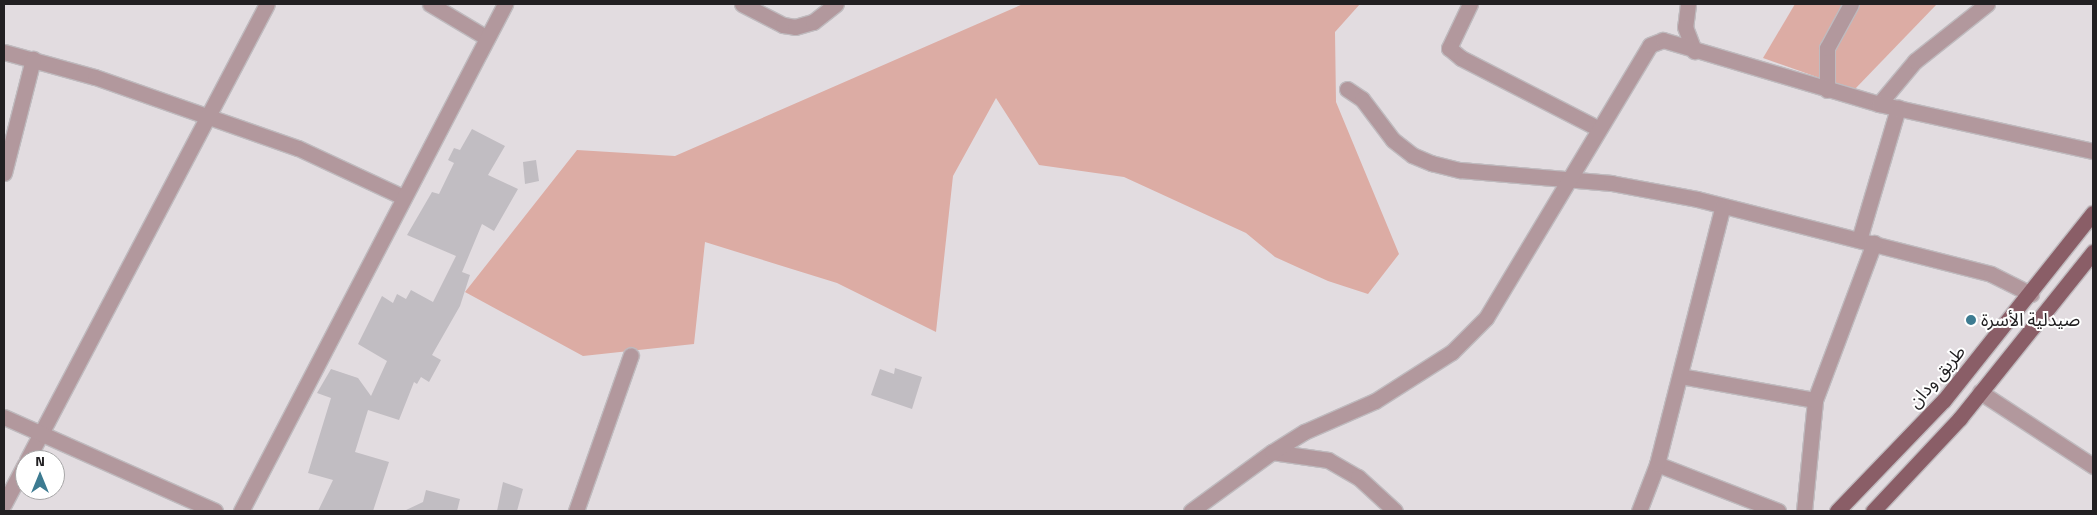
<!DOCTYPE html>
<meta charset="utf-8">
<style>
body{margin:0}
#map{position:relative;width:2097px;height:515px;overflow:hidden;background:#e2dce0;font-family:"Titillium Web","Noto Sans Arabic",sans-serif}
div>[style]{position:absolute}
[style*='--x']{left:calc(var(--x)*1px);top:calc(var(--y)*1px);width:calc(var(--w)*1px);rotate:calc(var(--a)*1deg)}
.green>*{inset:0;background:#dcaca4}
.building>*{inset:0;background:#c1bdc2}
.roads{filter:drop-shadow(1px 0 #bfbabe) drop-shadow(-1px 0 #bfbabe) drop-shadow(0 1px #bfbabe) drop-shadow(0 -1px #bfbabe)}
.minor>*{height:15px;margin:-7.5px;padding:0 7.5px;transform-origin:7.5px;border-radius:7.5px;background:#b2989d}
.tertiary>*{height:15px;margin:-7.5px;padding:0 7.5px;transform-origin:7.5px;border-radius:7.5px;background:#b2989d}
.primary>*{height:15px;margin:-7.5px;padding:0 7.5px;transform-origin:7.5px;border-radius:7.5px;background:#8a5e67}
.dots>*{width:14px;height:14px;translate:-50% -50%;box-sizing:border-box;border:2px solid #fff;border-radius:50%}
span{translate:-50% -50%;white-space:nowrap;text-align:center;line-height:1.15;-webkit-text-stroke:4px #fff;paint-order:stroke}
.poi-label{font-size:18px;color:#222022}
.left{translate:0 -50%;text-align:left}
.street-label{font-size:18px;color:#222022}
.frame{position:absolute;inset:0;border:5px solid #222022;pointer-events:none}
.north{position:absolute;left:15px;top:450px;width:50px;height:50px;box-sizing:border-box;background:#fff;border:1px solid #a7a6a7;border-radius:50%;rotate:0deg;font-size:14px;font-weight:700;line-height:20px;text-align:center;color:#222022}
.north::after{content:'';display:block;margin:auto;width:18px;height:22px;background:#3d7b91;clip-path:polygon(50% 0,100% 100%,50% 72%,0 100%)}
</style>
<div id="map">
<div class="green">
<i style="clip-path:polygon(1023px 4px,1360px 4px,1335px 32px,1336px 102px,1399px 254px,1368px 294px,1328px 281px,1275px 257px,1246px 233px,1124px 177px,1039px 165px,996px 98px,953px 176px,936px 332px,837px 283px,705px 242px,694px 344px,583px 356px,465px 292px,577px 150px,675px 156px)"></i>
<i style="clip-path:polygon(1795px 4px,1937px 4px,1854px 90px,1763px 58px)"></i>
</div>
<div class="building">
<i style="clip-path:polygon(472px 129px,505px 146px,488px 175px,518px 189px,494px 231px,482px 224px,462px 272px,470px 275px,460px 306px,432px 355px,441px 360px,429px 382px,421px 377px,417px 384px,414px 382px,399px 420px,368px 410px,355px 452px,389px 462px,373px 511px,318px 511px,333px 480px,308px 473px,331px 398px,317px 393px,331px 369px,358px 378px,371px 396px,387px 361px,358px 344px,382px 296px,393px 303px,397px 294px,406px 299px,411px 290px,433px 302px,456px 256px,407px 235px,432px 192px,439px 194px,454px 163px,448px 160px,454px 148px,460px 150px)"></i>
<i style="clip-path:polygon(536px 160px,539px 181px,525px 184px,523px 162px)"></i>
<i style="clip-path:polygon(895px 368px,922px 377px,912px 409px,871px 395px,880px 369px,894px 374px)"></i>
<i style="clip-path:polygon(503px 482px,523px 489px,517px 511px,497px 511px)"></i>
<i style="clip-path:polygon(426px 490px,460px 499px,457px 511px,404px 511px,423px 502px)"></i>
</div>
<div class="roads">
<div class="minor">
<i style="--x:430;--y:4;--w:66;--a:30.8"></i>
<i style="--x:742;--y:4;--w:46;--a:27.1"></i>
<i style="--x:783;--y:25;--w:12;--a:9"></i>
<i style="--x:795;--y:27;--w:19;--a:-16"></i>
<i style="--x:813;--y:22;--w:29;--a:-38"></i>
<i style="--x:1470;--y:4;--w:49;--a:115.5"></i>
<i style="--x:1449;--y:48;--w:16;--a:40"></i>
<i style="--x:1461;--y:58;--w:153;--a:27.2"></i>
<i style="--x:1688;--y:4;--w:23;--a:97"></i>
<i style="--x:1685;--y:27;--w:26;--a:69"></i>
<i style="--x:4;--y:52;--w:94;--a:15.4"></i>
<i style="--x:95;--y:77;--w:215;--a:19.3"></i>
<i style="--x:298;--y:148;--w:116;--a:25"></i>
<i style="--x:1347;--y:89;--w:18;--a:34"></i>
<i style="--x:1362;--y:99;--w:51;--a:52.9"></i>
<i style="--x:1393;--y:140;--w:24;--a:38"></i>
<i style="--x:1412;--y:155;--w:21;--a:23"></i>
<i style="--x:1431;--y:163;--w:30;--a:14"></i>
<i style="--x:1460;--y:170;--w:152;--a:4.9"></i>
<i style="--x:1611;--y:183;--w:87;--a:10.5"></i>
<i style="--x:1697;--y:199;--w:303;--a:14.3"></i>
<i style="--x:1991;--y:274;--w:45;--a:26.6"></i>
<i style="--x:1827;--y:90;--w:42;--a:-90"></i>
<i style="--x:1827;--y:48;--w:50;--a:-61.4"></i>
<i style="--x:1879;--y:104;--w:56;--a:-50.1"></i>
<i style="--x:1915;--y:61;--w:92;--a:-38.4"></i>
<i style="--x:4;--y:173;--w:118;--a:-75.7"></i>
<i style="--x:1859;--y:240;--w:138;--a:-73.5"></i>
<i style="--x:1680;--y:376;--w:137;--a:10.1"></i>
<i style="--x:1980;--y:392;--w:135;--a:33.2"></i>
<i style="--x:1272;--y:452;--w:57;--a:8.1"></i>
<i style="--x:1328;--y:460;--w:34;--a:30"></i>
<i style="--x:1358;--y:477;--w:50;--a:42.6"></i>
<i style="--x:27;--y:460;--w:515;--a:-62.24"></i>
<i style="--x:1657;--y:464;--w:130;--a:21.2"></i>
<i style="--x:4;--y:504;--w:45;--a:-62.3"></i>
<i style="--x:576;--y:511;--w:165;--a:-70.6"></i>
<i style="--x:1191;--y:511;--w:100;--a:-36.1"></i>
<i style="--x:1272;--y:452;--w:38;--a:-32"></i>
<i style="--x:1304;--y:432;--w:77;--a:-23.6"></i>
<i style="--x:1375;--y:401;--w:91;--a:-32.5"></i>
<i style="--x:1452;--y:352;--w:48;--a:-45"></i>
<i style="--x:1486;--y:318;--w:318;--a:-59"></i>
<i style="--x:1650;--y:45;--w:14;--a:-21"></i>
<i style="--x:1663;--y:40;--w:225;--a:16.5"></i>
<i style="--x:1879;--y:104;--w:219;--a:12.4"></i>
<i style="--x:1639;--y:511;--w:50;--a:-69"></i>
<i style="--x:1657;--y:464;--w:266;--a:-75.7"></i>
<i style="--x:1804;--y:511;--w:112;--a:-84.3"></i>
<i style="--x:1815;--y:400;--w:168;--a:-69.4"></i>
</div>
<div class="tertiary">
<i style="--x:4;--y:417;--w:231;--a:24"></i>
<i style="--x:241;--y:511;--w:572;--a:-62.49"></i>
</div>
<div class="primary">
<i style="--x:1837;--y:511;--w:154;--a:-46.1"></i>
<i style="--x:1944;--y:400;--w:239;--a:-51.5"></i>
<i style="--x:1873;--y:511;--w:127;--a:-46.9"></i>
<i style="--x:1960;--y:418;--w:213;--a:-51.3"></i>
</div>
</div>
<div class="dots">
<i style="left:1971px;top:320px;background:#3d7b91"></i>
</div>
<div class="poi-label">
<span class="left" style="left:1981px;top:320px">صيدلية الأسرة</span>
</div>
<div class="street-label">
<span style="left:1937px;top:377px;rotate:-49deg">طريق ودان</span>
</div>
<div class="frame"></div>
<div class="north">N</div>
</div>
